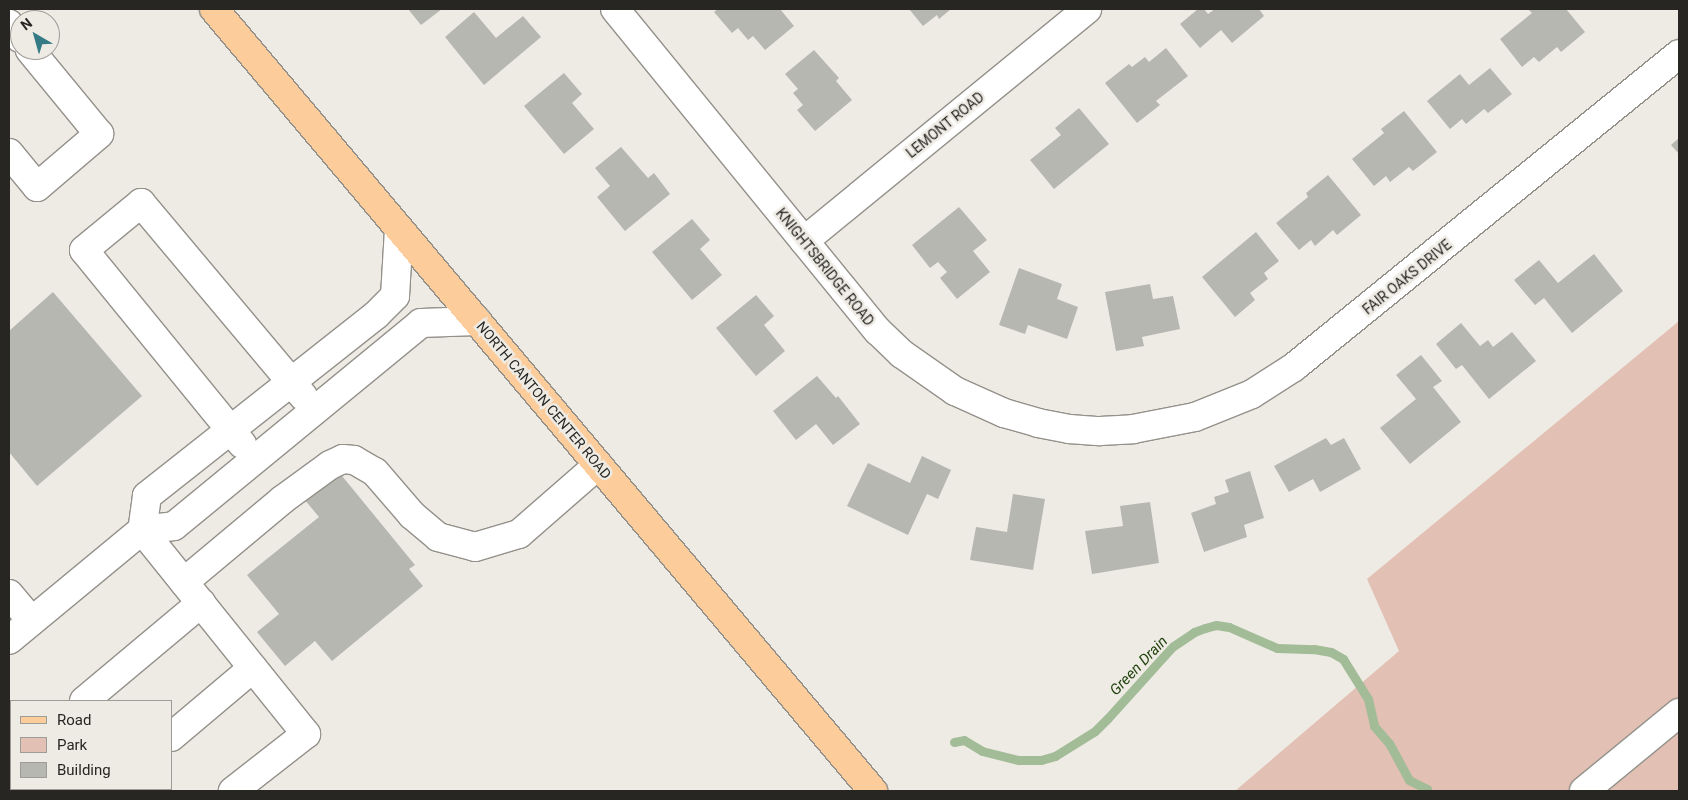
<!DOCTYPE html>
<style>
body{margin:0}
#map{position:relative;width:1688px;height:800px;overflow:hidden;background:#eeebe4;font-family:Roboto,sans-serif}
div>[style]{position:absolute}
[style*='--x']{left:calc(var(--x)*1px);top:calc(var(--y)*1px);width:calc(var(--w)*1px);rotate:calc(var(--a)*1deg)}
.green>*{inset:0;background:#e3c0b4}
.stream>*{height:9px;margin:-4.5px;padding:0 4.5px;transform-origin:4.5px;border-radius:4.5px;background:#a3bc98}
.building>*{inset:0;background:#b6b7b0}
.roads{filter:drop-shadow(1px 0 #94918b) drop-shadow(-1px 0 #94918b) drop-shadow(0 1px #94918b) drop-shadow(0 -1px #94918b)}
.minor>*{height:28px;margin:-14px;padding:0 14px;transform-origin:14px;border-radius:14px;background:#fff}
.major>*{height:28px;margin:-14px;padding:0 14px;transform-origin:14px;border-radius:14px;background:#fdcc9b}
span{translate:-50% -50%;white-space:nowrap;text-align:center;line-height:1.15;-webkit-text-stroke:5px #eeebe4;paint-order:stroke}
.street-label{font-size:14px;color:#272623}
.water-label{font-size:15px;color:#22430f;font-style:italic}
.frame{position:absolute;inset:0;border:10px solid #272623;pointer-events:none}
.legend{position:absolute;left:10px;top:700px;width:162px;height:90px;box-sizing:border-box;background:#eeebe4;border:1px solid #9e9c97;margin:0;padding:6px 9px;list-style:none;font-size:15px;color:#272623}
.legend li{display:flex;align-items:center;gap:10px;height:25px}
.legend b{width:25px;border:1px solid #9e9c97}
.north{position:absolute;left:10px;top:10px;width:50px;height:50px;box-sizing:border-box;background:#eeebe4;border:1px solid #9e9c97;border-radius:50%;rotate:322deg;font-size:14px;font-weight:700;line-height:20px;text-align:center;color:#272623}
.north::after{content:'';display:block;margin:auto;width:18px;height:22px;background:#347b86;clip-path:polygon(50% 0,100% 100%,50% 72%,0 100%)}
</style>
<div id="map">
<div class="green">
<i style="clip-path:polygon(1679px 321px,1679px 791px,1235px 791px,1399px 651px,1367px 579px)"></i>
</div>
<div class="stream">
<i style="--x:954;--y:742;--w:10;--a:-11"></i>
<i style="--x:964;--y:740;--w:21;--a:31"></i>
<i style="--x:982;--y:751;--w:38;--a:14"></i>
<i style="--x:1019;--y:760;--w:22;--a:0"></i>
<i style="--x:1041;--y:760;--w:15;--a:-16"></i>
<i style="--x:1055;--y:756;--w:47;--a:-32"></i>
<i style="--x:1095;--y:731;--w:18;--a:-45"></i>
<i style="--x:1108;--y:718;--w:96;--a:-48"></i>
<i style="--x:1172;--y:647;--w:27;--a:-34"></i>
<i style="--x:1194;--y:632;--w:12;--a:-20"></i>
<i style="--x:1205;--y:628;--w:11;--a:-15"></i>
<i style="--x:1216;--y:625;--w:13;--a:9"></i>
<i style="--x:1229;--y:627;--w:52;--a:23.6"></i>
<i style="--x:1277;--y:648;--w:37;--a:2"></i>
<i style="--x:1314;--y:649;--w:17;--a:10"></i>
<i style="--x:1331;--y:652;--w:14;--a:30"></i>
<i style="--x:1343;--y:659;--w:47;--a:58"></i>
<i style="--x:1368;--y:699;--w:28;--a:77"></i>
<i style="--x:1374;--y:726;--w:23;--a:49"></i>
<i style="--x:1389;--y:743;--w:42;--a:61.6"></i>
<i style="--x:1409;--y:780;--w:20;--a:27"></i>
<i style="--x:1427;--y:789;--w:2;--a:90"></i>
</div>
<div class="building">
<i style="clip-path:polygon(408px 9px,442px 9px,421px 25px)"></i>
<i style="clip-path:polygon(718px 9px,780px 9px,794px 26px,765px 50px,753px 36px,748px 40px,738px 28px,732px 33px,714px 12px)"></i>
<i style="clip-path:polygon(909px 9px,951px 9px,939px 19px,937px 15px,923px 26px)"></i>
<i style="clip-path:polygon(1198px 9px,1204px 9px,1208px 14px,1215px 9px,1259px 9px,1264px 16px,1232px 43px,1221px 30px,1200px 48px,1180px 24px)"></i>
<i style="clip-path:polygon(1531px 9px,1566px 9px,1585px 32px,1561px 52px,1557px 47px,1539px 62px,1534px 57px,1522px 67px,1500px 39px,1532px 13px,1529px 10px)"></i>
<i style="clip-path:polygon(474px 12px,496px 38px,523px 16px,541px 37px,484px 85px,445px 37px)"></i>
<i style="clip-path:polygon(1166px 48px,1188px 76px,1156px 101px,1160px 105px,1137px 123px,1105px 83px,1129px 64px,1132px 67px,1145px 57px,1149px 62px)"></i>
<i style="clip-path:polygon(814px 50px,839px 78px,836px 81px,852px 100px,815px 131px,797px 110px,803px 105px,793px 93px,798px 89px,785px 74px)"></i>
<i style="clip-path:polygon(1490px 68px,1512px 94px,1488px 113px,1484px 109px,1466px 124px,1462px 119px,1450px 129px,1427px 101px,1460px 74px,1469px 85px)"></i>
<i style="clip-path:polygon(564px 73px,582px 94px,572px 103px,594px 129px,564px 154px,524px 106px)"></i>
<i style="clip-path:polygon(1079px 108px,1109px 144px,1054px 189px,1030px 160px,1061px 135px,1055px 128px)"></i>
<i style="clip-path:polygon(1404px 111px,1437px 152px,1413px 171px,1409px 167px,1390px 182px,1386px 176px,1374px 186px,1352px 159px,1384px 133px,1381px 129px)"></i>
<i style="clip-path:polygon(1679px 138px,1679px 154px,1671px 145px)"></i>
<i style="clip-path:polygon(621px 147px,648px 178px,654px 173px,670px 194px,625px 231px,597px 197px,610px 186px,595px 168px)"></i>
<i style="clip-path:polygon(1328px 175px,1361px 215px,1337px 235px,1333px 230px,1315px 246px,1311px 240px,1299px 250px,1276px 223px,1308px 197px,1306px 193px)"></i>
<i style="clip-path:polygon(959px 207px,987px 240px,973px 251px,990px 272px,957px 299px,940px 278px,947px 272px,938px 262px,930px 268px,912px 245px)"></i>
<i style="clip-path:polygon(692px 219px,710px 240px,700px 249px,722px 275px,692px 300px,652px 252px)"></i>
<i style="clip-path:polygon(1256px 232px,1279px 261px,1264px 273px,1268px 279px,1250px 293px,1255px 300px,1235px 317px,1202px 277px)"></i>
<i style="clip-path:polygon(1594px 254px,1623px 291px,1572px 333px,1544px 298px,1535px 305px,1514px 280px,1539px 260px,1558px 283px)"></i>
<i style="clip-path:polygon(1019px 268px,1062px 284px,1057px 299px,1078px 307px,1067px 339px,1028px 325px,1025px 334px,999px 325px)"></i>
<i style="clip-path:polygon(1150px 284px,1153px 299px,1173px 296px,1180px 329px,1142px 337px,1144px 346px,1116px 351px,1105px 292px)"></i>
<i style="clip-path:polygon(53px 292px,142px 396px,37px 486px,9px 452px,9px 331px)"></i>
<i style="clip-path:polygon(756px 295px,774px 316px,764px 325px,785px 351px,756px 376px,716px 328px)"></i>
<i style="clip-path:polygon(1461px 323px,1480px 346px,1488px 340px,1493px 347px,1512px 332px,1536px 361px,1489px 399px,1462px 365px,1456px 369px,1436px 344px)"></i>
<i style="clip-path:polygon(1421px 355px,1442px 381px,1433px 387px,1461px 422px,1410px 464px,1380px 428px,1416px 399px,1396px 375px)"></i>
<i style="clip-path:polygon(817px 376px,836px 398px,838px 396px,860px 424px,833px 445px,816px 424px,796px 440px,773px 411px)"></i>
<i style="clip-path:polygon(1326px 438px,1331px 445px,1344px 438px,1361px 469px,1320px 492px,1313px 479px,1289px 492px,1274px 466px)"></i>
<i style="clip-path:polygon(922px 456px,951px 470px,938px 499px,927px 494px,908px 535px,847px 506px,868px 463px,910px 483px)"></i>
<i style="clip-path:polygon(338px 471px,415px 565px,409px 569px,423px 586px,332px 661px,315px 641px,285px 666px,257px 632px,279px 614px,247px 575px,319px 517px,304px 499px)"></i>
<i style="clip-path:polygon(1250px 471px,1264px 518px,1244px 525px,1247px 537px,1204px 552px,1191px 513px,1216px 504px,1214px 497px,1229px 492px,1225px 480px)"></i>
<i style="clip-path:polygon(1013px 494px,1045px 499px,1033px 570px,970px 560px,976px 527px,1007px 532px)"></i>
<i style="clip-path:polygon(1150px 502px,1159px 563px,1092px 574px,1085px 531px,1123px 526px,1120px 506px)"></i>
</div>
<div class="roads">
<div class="minor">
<i style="--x:615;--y:9;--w:416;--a:50.8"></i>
<i style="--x:878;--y:331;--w:33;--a:44"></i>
<i style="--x:902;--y:354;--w:65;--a:34.9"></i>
<i style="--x:955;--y:391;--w:54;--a:24.2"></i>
<i style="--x:1004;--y:413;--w:35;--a:16"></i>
<i style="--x:1038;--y:423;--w:32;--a:11"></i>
<i style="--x:1069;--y:429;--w:31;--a:4"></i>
<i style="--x:1100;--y:431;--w:33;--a:-3"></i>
<i style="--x:1133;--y:429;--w:63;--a:-11"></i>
<i style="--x:1195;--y:417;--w:61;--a:-22"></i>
<i style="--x:1252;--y:394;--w:50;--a:-32.7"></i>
<i style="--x:1294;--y:367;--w:496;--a:-39.1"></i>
<i style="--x:9;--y:24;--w:18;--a:52"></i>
<i style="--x:9;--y:153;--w:44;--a:50.5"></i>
<i style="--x:37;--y:187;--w:82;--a:-40.5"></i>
<i style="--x:99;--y:134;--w:109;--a:-129.4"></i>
<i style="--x:399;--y:229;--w:67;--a:93.4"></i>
<i style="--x:395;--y:296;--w:27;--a:135"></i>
<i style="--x:376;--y:315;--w:292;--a:141.7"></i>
<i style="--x:147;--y:496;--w:34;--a:98"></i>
<i style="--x:142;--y:530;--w:32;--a:-7"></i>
<i style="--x:174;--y:526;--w:320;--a:-39.4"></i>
<i style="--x:421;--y:323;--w:56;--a:-2"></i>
<i style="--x:804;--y:241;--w:366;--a:-39.3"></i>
<i style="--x:242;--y:444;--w:250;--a:-129.2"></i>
<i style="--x:84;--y:250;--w:74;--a:-39.5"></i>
<i style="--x:141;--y:203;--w:252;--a:50"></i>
<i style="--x:184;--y:582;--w:128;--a:-39.9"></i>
<i style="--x:282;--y:500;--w:59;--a:-36.1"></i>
<i style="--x:330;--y:465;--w:14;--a:-25"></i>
<i style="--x:343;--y:459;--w:11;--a:5"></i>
<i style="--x:354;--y:460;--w:24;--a:30"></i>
<i style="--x:375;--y:472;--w:57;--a:49.3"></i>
<i style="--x:412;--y:515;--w:34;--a:40"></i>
<i style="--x:438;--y:537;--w:38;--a:15"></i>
<i style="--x:475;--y:547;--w:46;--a:-16.5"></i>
<i style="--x:519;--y:534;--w:105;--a:-41.1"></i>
<i style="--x:9;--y:594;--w:35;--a:50"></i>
<i style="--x:9;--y:640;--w:173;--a:-39.6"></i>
<i style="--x:142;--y:530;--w:262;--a:51.2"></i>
<i style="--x:306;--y:734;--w:93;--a:142"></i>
<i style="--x:84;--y:701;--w:153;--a:-39.9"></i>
<i style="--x:171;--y:737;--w:107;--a:-40.1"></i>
<i style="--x:84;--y:789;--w:3;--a:45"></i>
<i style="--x:106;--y:791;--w:4;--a:-34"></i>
<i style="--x:1584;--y:791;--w:123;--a:-39.4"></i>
</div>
<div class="major">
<i style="--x:214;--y:9;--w:1023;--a:49.88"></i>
</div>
</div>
<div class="street-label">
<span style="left:945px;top:125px;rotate:-39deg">LEMONT ROAD</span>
<span style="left:825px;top:267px;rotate:51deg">KNIGHTSBRIDGE ROAD</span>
<span style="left:1407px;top:277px;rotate:-39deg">FAIR OAKS DRIVE</span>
<span style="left:544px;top:400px;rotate:50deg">NORTH CANTON CENTER ROAD</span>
</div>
<div class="water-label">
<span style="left:1139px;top:666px;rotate:-46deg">Green Drain</span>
</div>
<div class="frame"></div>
<ul class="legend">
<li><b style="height:6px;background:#fdcc9b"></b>Road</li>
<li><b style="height:14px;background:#e3c0b4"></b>Park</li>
<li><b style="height:14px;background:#b6b7b0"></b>Building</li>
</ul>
<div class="north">N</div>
</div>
